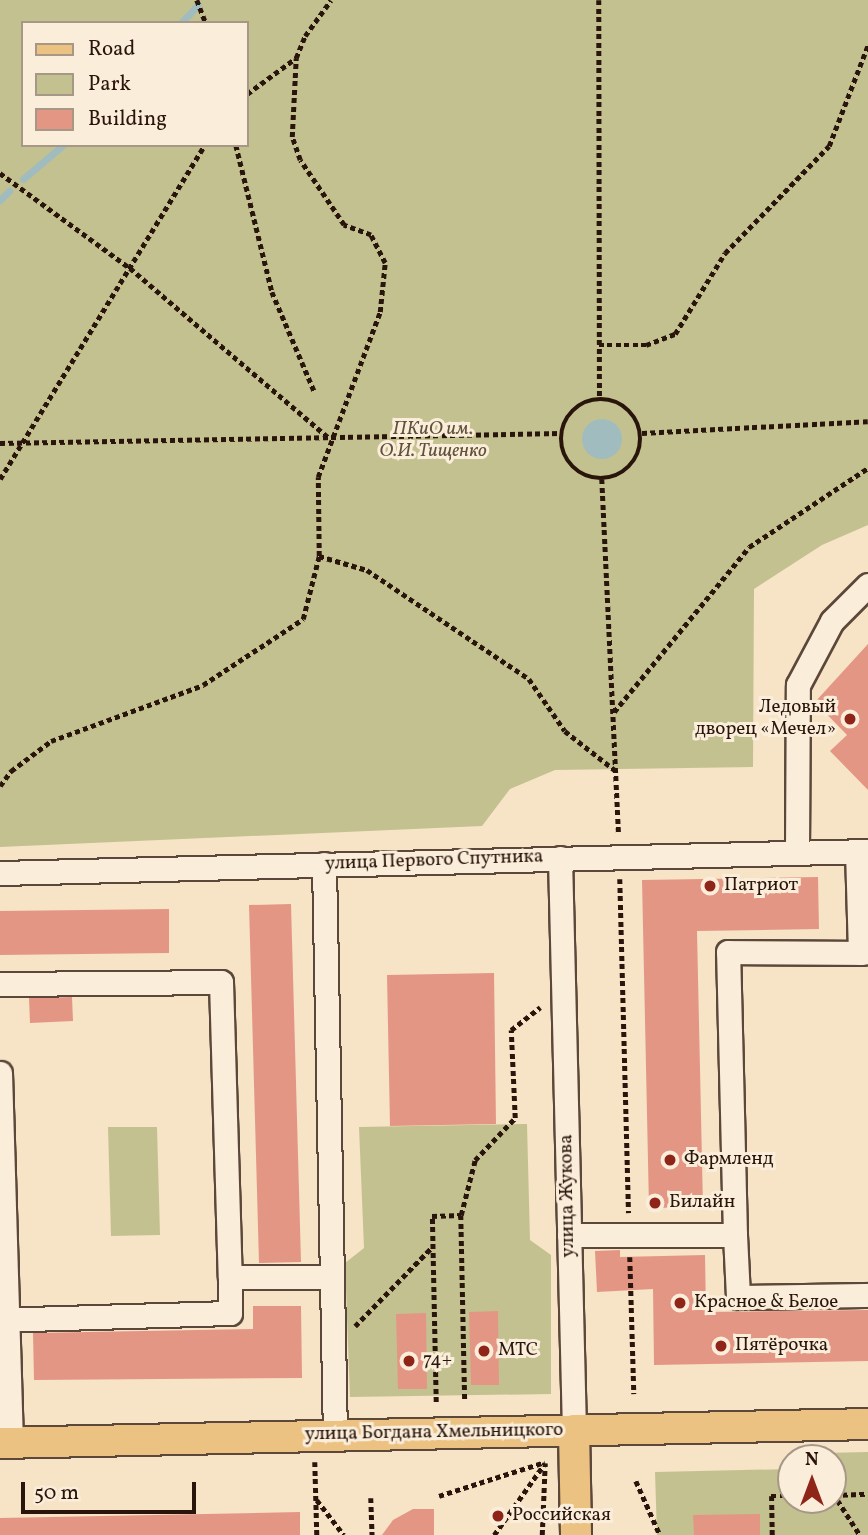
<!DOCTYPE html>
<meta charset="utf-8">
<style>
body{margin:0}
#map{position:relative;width:868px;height:1535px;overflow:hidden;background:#f7e3c6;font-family:Vollkorn,serif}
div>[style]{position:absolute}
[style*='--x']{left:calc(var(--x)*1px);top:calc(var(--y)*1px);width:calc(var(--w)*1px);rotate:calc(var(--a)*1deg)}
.green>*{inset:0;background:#c4c190}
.water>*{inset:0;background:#a0bcbe}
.round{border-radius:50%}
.stream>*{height:7px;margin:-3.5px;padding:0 3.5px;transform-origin:3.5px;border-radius:3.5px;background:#a0bcbe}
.building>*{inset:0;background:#e49685}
.path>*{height:4.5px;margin-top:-2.25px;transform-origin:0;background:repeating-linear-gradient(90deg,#29150b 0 5px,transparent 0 8.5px)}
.path>.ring{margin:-2.25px;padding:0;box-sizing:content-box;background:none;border:4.5px solid #29150b;border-radius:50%}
.roads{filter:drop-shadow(2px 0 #5c483a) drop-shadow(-2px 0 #5c483a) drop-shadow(0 2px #5c483a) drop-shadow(0 -2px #5c483a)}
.minor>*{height:23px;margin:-11.5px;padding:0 11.5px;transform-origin:11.5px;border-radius:11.5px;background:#faedda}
.major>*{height:30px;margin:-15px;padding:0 15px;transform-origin:15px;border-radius:15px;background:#ecc283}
.dots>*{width:19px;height:19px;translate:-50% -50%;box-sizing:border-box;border:4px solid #faedda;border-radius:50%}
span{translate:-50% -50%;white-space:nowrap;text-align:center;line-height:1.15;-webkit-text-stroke:6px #faedda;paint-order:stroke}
.park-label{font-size:19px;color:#5f513a;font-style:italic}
.poi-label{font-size:19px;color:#29150b}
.right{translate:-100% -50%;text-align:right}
.left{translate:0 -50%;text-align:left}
.street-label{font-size:19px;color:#29150b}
.legend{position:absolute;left:21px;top:21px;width:228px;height:126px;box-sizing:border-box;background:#faedda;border:2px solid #a69787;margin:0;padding:9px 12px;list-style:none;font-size:21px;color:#29150b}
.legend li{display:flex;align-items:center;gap:14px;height:35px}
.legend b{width:35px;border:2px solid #a69787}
.north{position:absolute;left:777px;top:1444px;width:70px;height:70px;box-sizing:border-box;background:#faedda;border:2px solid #a69787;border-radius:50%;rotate:0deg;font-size:19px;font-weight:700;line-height:28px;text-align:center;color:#29150b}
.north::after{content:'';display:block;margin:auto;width:24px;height:32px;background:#8f2418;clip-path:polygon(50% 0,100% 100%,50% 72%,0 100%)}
.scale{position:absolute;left:21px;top:1482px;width:175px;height:32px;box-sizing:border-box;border:4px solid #29150b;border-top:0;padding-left:9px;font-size:21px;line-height:24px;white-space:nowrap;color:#29150b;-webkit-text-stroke:5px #faedda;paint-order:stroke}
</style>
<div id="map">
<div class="green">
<i style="clip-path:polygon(evenodd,0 0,868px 0,868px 525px,822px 545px,754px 589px,753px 767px,555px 770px,510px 789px,482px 826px,0 847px,0 0,23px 23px,247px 23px,247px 145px,23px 145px,23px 23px)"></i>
<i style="clip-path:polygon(527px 1124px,530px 1240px,551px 1255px,551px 1394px,350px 1397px,345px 1263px,364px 1248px,359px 1127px)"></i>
<i style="clip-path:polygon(157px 1127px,160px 1235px,111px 1236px,108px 1127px)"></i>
<i style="clip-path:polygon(868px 1452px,868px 1535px,657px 1535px,655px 1472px,791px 1469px,791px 1500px,833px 1500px,833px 1458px,823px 1458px,823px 1453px)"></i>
</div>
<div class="water">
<i class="round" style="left:582px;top:419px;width:40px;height:40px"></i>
</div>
<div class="stream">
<i style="--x:181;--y:23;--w:25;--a:-47"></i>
<i style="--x:23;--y:179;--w:52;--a:-40.4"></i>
<i style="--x:0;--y:200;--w:13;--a:-45"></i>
</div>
<div class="building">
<i style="clip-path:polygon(868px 644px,868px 790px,830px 751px,847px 735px,815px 702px)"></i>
<i style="clip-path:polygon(818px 877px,819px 929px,697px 931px,703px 1207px,649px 1208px,642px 880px)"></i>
<i style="clip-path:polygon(291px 904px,301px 1262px,259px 1263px,249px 905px)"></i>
<i style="clip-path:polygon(169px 909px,169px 953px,0 955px,0 911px)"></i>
<i style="clip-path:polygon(494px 973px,496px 1124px,390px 1126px,387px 975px)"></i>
<i style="clip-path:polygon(72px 997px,73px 1021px,30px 1023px,29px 998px)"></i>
<i style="clip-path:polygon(620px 1250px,620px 1257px,705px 1255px,706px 1312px,868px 1310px,868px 1361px,654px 1365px,653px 1289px,597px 1292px,595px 1251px)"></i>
<i style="clip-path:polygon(253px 1306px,301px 1306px,302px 1378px,34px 1380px,33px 1333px,253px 1329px)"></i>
<i style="clip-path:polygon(498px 1311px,499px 1385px,471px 1385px,469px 1312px)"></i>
<i style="clip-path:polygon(426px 1313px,427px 1389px,398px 1389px,396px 1314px)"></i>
<i style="clip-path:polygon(413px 1509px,434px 1509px,434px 1535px,382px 1535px,393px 1520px)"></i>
<i style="clip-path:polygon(300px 1512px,300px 1535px,0 1535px,0 1518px)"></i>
<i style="clip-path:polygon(760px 1514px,760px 1535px,694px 1535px,693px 1515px)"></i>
</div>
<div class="path">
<i style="--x:197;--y:0;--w:25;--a:69"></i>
<i style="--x:599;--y:0;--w:399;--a:89.9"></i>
<i style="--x:247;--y:94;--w:61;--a:-36.3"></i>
<i style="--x:236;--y:145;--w:151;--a:76.2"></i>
<i style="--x:272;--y:292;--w:110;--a:66.9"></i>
<i style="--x:0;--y:173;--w:161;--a:36.2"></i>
<i style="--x:130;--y:268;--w:263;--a:40.5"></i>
<i style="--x:599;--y:345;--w:47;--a:0"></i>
<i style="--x:646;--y:345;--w:31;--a:-21"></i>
<i style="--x:675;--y:334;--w:95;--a:-58.3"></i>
<i style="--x:725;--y:253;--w:149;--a:-45.8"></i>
<i style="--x:829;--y:146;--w:108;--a:-68.9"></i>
<i class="ring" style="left:561px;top:399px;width:75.5px;height:75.5px"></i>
<i style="--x:642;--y:433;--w:226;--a:-3"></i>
<i style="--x:0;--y:443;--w:561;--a:-1.02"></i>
<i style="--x:0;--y:479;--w:392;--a:-58.5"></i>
<i style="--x:602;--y:479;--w:356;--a:87.3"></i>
<i style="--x:319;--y:556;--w:50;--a:16.3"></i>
<i style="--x:367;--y:570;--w:195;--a:33.9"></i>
<i style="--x:529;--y:679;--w:63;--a:55.3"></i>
<i style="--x:565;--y:731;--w:65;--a:38.1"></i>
<i style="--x:614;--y:712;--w:213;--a:-50.7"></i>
<i style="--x:749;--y:547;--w:143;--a:-33.6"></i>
<i style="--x:0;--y:786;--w:19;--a:-54"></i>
<i style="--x:11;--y:771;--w:50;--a:-36.9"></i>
<i style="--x:51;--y:741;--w:162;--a:-20.2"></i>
<i style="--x:203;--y:685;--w:120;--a:-33.4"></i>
<i style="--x:303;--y:619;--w:65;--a:-75.7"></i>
<i style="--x:319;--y:556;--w:79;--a:-90.7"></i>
<i style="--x:318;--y:477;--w:176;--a:-69.4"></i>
<i style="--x:380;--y:312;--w:49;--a:-84.2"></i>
<i style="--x:385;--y:263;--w:31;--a:-117"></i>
<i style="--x:371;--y:235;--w:29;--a:-160"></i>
<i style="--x:344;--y:225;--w:78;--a:-124.1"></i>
<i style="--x:300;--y:160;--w:24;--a:-109"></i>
<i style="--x:292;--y:137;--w:79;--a:-87.1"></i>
<i style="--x:296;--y:58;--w:24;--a:-68"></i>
<i style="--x:305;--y:36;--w:44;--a:-54.2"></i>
<i style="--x:620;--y:879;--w:334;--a:88.5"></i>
<i style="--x:461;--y:1215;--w:57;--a:-75.7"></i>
<i style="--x:475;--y:1160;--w:58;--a:-46.4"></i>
<i style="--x:515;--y:1118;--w:88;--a:-92.6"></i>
<i style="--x:511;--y:1030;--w:37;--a:-38"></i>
<i style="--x:630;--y:1257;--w:137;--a:88.3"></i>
<i style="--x:355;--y:1326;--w:110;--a:-45.7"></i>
<i style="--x:436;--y:1402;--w:186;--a:-91.2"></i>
<i style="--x:432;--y:1216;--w:29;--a:-2"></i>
<i style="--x:461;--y:1215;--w:186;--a:88.8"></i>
<i style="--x:810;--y:1456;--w:2;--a:63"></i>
<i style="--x:315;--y:1462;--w:73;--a:88.4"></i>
<i style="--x:636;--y:1481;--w:59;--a:66"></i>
<i style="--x:833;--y:1493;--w:50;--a:57.3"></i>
<i style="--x:834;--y:1495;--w:34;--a:-2"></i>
<i style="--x:439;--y:1496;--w:111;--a:-17.8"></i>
<i style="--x:371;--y:1498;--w:37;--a:88"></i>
<i style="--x:317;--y:1500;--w:44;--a:52.4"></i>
<i style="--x:494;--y:1535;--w:88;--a:-54.7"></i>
<i style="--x:542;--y:1535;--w:72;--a:-87.6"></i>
<i style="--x:772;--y:1535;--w:39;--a:-91"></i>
<i style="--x:771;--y:1496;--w:20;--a:0"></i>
</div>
<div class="roads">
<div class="minor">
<i style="--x:857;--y:851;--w:102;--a:88.3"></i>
<i style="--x:860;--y:953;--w:8;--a:-7"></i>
<i style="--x:797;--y:853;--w:168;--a:-89.7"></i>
<i style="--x:798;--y:685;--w:72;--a:-62"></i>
<i style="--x:832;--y:621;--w:51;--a:-45"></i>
<i style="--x:560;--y:858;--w:572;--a:88.6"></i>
<i style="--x:324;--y:864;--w:571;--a:88.9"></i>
<i style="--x:0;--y:873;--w:868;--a:-1.45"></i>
<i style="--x:0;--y:984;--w:221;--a:-0.5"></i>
<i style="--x:221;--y:982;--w:295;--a:88.3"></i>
<i style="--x:230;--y:1277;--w:36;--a:90"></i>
<i style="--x:230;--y:1313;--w:230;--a:178.3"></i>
<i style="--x:0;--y:1073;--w:370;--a:88.3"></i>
<i style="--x:569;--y:1235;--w:166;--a:0"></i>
<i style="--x:735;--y:1235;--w:283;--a:-91.4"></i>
<i style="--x:728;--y:952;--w:132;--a:0.4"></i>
<i style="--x:735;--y:1235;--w:62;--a:87.2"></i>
<i style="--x:738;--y:1297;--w:130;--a:-0.9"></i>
<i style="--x:230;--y:1277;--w:102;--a:0"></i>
</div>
<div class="major">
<i style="--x:574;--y:1430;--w:105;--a:88.9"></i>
<i style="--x:0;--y:1443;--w:868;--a:-1.25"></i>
</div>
</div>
<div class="dots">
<i style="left:850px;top:719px;background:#8f2418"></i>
<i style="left:710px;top:886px;background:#8f2418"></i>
<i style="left:670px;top:1160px;background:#8f2418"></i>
<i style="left:655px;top:1203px;background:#8f2418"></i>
<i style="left:680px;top:1303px;background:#8f2418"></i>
<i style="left:721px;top:1346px;background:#8f2418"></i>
<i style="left:484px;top:1351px;background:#8f2418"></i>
<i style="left:409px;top:1361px;background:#8f2418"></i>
<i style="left:498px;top:1516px;background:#8f2418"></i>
</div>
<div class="park-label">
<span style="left:433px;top:441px">ПКиО им.<br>О.И. Тищенко</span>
</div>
<div class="poi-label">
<span class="right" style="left:836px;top:719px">Ледовый<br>дворец «Мечел»</span>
<span class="left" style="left:724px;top:886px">Патриот</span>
<span class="left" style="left:684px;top:1160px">Фармленд</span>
<span class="left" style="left:669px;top:1203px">Билайн</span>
<span class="left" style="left:694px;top:1303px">Красное &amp; Белое</span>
<span class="left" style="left:735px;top:1346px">Пятёрочка</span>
<span class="left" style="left:498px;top:1351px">МТС</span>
<span class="left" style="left:423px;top:1361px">74+</span>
<span class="left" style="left:512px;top:1516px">Российская</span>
</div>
<div class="street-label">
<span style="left:434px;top:861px;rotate:-2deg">улица Первого Спутника</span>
<span style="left:568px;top:1196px;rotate:-91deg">улица Жукова</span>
<span style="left:434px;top:1433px;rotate:-1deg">улица Богдана Хмельницкого</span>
</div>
<ul class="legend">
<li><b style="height:9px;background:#ecc283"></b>Road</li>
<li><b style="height:19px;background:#c4c190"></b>Park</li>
<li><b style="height:19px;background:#e49685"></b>Building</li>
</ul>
<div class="north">N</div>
<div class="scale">50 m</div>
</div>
